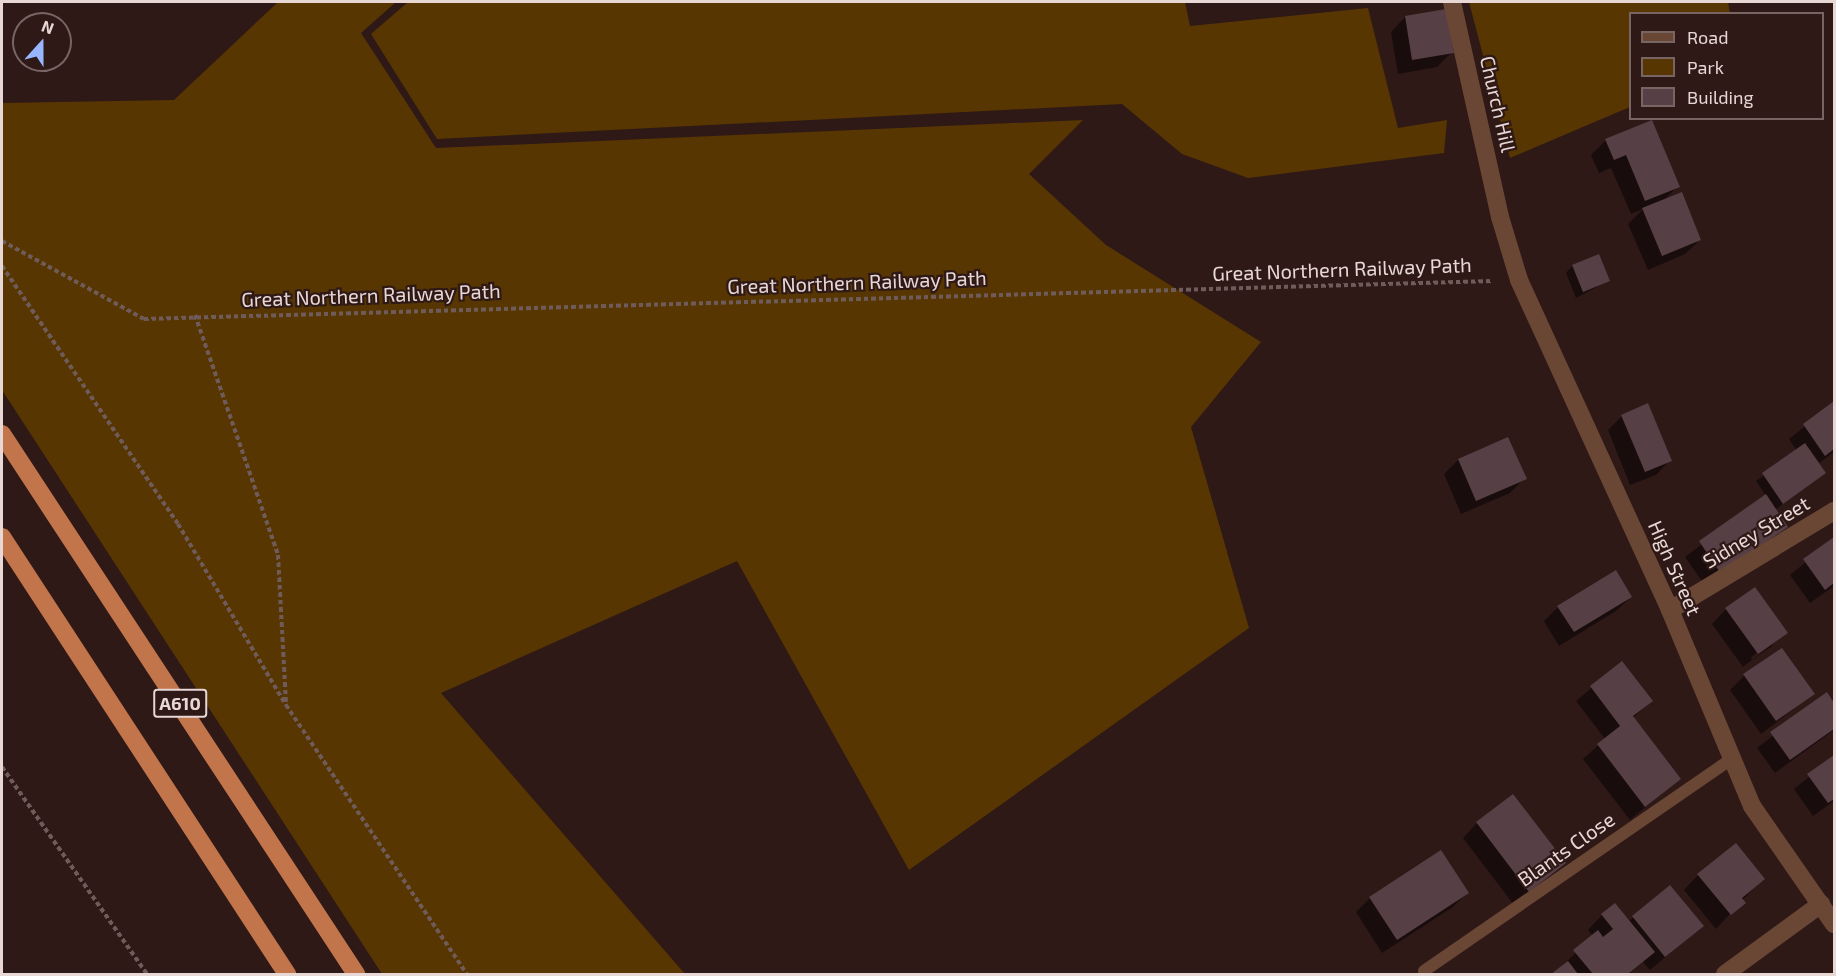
<!DOCTYPE html>
<style>
body{margin:0}
#map{position:relative;width:1836px;height:976px;overflow:hidden;background:#2e1917;font-family:"Exo 2",sans-serif}
div>[style]{position:absolute}
[style*='--x']{left:calc(var(--x)*1px);top:calc(var(--y)*1px);width:calc(var(--w)*1px);rotate:calc(var(--a)*1deg)}
.green>*{inset:0;background:#573601}
.shadow>*{inset:0;background:#0007}
.building>*{inset:0;background:#573f46}
.path>*{height:4px;margin-top:-2px;transform-origin:0;background:repeating-linear-gradient(90deg,#6f5b59 0 4.5px,transparent 0 7.5px)}
.service>*{height:12px;margin:-6px;padding:0 6px;transform-origin:6px;border-radius:6px;background:#6a4735}
.minor>*{height:18px;margin:-9px;padding:0 9px;transform-origin:9px;border-radius:9px;background:#6a4735}
.trunk>*{height:18px;margin:-9px;padding:0 9px;transform-origin:9px;border-radius:9px;background:#c2744a}
span{translate:-50% -50%;white-space:nowrap;text-align:center;line-height:1.15;-webkit-text-stroke:4.5px #2e1917;paint-order:stroke}
.shield-label span{padding:2px 4px;background:#2e1917;border:2px solid;border-radius:4px;-webkit-text-stroke-width:0}
.shield-label{font-size:18px;color:#e7d7d5;font-weight:700}
.street-label{font-size:20px;color:#e7d7d5}
.frame{position:absolute;inset:0;border:3px solid #e7d7d5;pointer-events:none}
.legend{position:absolute;left:1629px;top:12px;width:195px;height:108px;box-sizing:border-box;background:#2e1917;border:2px solid #786563;margin:0;padding:8px 10px;list-style:none;font-size:18px;color:#e7d7d5}
.legend li{display:flex;align-items:center;gap:12px;height:30px}
.legend b{width:30px;border:2px solid #786563}
.north{position:absolute;left:12px;top:12px;width:60px;height:60px;box-sizing:border-box;background:#2e1917;border:2px solid #786563;border-radius:50%;rotate:21deg;font-size:16px;font-weight:700;line-height:24px;text-align:center;color:#e7d7d5}
.north::after{content:'';display:block;margin:auto;width:21px;height:27px;background:#97b6fd;clip-path:polygon(50% 0,100% 100%,50% 72%,0 100%)}
</style>
<div id="map">
<div class="green">
<i style="clip-path:polygon(278px 2px,396px 2px,361px 33px,436px 148px,1083px 120px,1029px 174px,1106px 245px,1261px 342px,1191px 427px,1249px 628px,909px 870px,737px 561px,441px 693px,685px 974px,382px 974px,2px 390px,2px 103px,174px 100px)"></i>
<i style="clip-path:polygon(408px 2px,1185px 2px,1190px 26px,1368px 8px,1398px 128px,1447px 120px,1444px 153px,1248px 178px,1182px 154px,1122px 104px,437px 139px,371px 34px)"></i>
<i style="clip-path:polygon(1469px 2px,1728px 2px,1730px 13px,1630px 14px,1630px 107px,1510px 158px)"></i>
</div>
<div class="shadow">
<i style="clip-path:polygon(1405px 17px,1452px 52px,1437px 67px,1398px 74px,1391px 32px)"></i>
<i style="clip-path:polygon(1606px 140px,1678px 186px,1663px 201px,1700px 240px,1685px 254px,1648px 270px,1628px 224px,1643px 209px,1631px 214px,1611px 168px,1599px 173px,1591px 155px)"></i>
<i style="clip-path:polygon(1572px 266px,1608px 281px,1576px 298px,1566px 273px)"></i>
<i style="clip-path:polygon(1834px 403px,1834px 452px,1818px 464px,1824px 473px,1775px 510px,1786px 526px,1772px 541px,1706px 587px,1685px 557px,1766px 496px,1756px 481px,1797px 451px,1789px 439px)"></i>
<i style="clip-path:polygon(1622px 416px,1670px 460px,1656px 475px,1630px 485px,1608px 430px)"></i>
<i style="clip-path:polygon(1458px 460px,1525px 478px,1510px 493px,1461px 514px,1444px 474px)"></i>
<i style="clip-path:polygon(1834px 539px,1834px 586px,1810px 603px,1790px 575px)"></i>
<i style="clip-path:polygon(1631px 597px,1616px 611px,1559px 646px,1544px 621px,1558px 607px)"></i>
<i style="clip-path:polygon(evenodd,1726px 609px,1786px 633px,1743px 667px,1712px 624px,1726px 609px,1772px 643px,1772px 646px,1752px 660px,1751px 657px,1772px 643px)"></i>
<i style="clip-path:polygon(1621px 663px,1651px 701px,1633px 718px,1679px 779px,1630px 820px,1583px 759px,1605px 739px,1576px 701px)"></i>
<i style="clip-path:polygon(1744px 676px,1813px 694px,1761px 734px,1730px 690px)"></i>
<i style="clip-path:polygon(1827px 694px,1834px 705px,1834px 730px,1775px 773px,1757px 748px)"></i>
<i style="clip-path:polygon(1834px 757px,1834px 801px,1813px 816px,1794px 789px)"></i>
<i style="clip-path:polygon(1477px 823px,1564px 863px,1514px 905px,1463px 838px)"></i>
<i style="clip-path:polygon(1698px 875px,1763px 878px,1716px 929px,1684px 890px)"></i>
<i style="clip-path:polygon(1670px 887px,1702px 926px,1650px 970px,1643px 962px,1629px 974px,1554px 974px,1593px 936px,1588px 930px,1602px 915px,1628px 922px)"></i>
<i style="clip-path:polygon(1467px 893px,1453px 907px,1382px 953px,1356px 912px,1370px 898px)"></i>
</div>
<div class="building">
<i style="clip-path:polygon(1446px 9px,1454px 53px,1412px 60px,1405px 16px)"></i>
<i style="clip-path:polygon(1652px 120px,1680px 187px,1645px 201px,1626px 155px,1614px 160px,1605px 139px)"></i>
<i style="clip-path:polygon(1682px 192px,1701px 240px,1662px 256px,1642px 208px)"></i>
<i style="clip-path:polygon(1599px 254px,1610px 281px,1583px 292px,1572px 265px)"></i>
<i style="clip-path:polygon(1834px 401px,1834px 449px,1825px 456px,1803px 424px)"></i>
<i style="clip-path:polygon(1648px 403px,1672px 461px,1645px 472px,1621px 415px)"></i>
<i style="clip-path:polygon(1508px 437px,1527px 479px,1476px 501px,1458px 459px)"></i>
<i style="clip-path:polygon(1805px 443px,1826px 473px,1783px 504px,1762px 473px)"></i>
<i style="clip-path:polygon(1766px 494px,1788px 527px,1721px 574px,1699px 541px)"></i>
<i style="clip-path:polygon(1834px 537px,1834px 583px,1825px 590px,1803px 559px)"></i>
<i style="clip-path:polygon(1616px 570px,1632px 597px,1574px 632px,1557px 606px)"></i>
<i style="clip-path:polygon(1755px 587px,1788px 633px,1758px 654px,1725px 608px)"></i>
<i style="clip-path:polygon(1782px 648px,1815px 694px,1776px 721px,1743px 674px)"></i>
<i style="clip-path:polygon(1622px 661px,1653px 701px,1633px 716px,1681px 779px,1645px 807px,1597px 744px,1620px 726px,1590px 686px)"></i>
<i style="clip-path:polygon(1827px 692px,1834px 703px,1834px 729px,1790px 760px,1770px 732px)"></i>
<i style="clip-path:polygon(1834px 755px,1834px 799px,1828px 803px,1807px 774px)"></i>
<i style="clip-path:polygon(1513px 794px,1566px 863px,1529px 892px,1476px 822px)"></i>
<i style="clip-path:polygon(1736px 843px,1765px 879px,1742px 898px,1746px 903px,1731px 915px,1697px 874px)"></i>
<i style="clip-path:polygon(1441px 850px,1469px 893px,1397px 940px,1369px 897px)"></i>
<i style="clip-path:polygon(1670px 885px,1704px 926px,1665px 957px,1632px 916px)"></i>
<i style="clip-path:polygon(1615px 903px,1655px 952px,1628px 974px,1593px 974px,1573px 950px,1598px 930px,1603px 937px,1613px 929px,1601px 914px)"></i>
<i style="clip-path:polygon(1568px 961px,1578px 974px,1551px 974px)"></i>
</div>
<div class="path">
<i style="--x:2;--y:241;--w:162;--a:28.8"></i>
<i style="--x:144;--y:319;--w:1349;--a:-1.61"></i>
<i style="--x:2;--y:266;--w:312;--a:55.7"></i>
<i style="--x:178;--y:524;--w:211;--a:59.2"></i>
<i style="--x:286;--y:705;--w:324;--a:56.1"></i>
<i style="--x:195;--y:315;--w:254;--a:70.9"></i>
<i style="--x:278;--y:555;--w:147;--a:86.9"></i>
<i style="--x:2;--y:767;--w:253;--a:55"></i>
</div>
<div class="service">
<i style="--x:1424;--y:971;--w:373;--a:-34.6"></i>
</div>
<div class="minor">
<i style="--x:1452;--y:2;--w:220;--a:77.4"></i>
<i style="--x:1500;--y:217;--w:66;--a:73.2"></i>
<i style="--x:1519;--y:280;--w:363;--a:65.4"></i>
<i style="--x:1670;--y:610;--w:212;--a:67.3"></i>
<i style="--x:1752;--y:806;--w:144;--a:55.2"></i>
<i style="--x:1670;--y:610;--w:192;--a:-31.1"></i>
<i style="--x:1725;--y:974;--w:119;--a:-36.1"></i>
</div>
<div class="trunk">
<i style="--x:2;--y:434;--w:646;--a:56.75"></i>
<i style="--x:2;--y:537;--w:522;--a:56.89"></i>
</div>
<div class="shield-label">
<span style="left:180px;top:703px">A610</span>
</div>
<div class="street-label">
<span style="left:1498px;top:104px;rotate:77deg">Church Hill</span>
<span style="left:1342px;top:269px;rotate:-2deg">Great Northern Railway Path</span>
<span style="left:857px;top:282px;rotate:-2deg">Great Northern Railway Path</span>
<span style="left:371px;top:295px;rotate:-2deg">Great Northern Railway Path</span>
<span style="left:1756px;top:532px;rotate:-31deg">Sidney Street</span>
<span style="left:1675px;top:568px;rotate:66deg">High Street</span>
<span style="left:1566px;top:849px;rotate:-35deg">Blants Close</span>
</div>
<div class="frame"></div>
<ul class="legend">
<li><b style="height:8px;background:#6a4735"></b>Road</li>
<li><b style="height:16px;background:#573601"></b>Park</li>
<li><b style="height:16px;background:#573f46"></b>Building</li>
</ul>
<div class="north">N</div>
</div>
